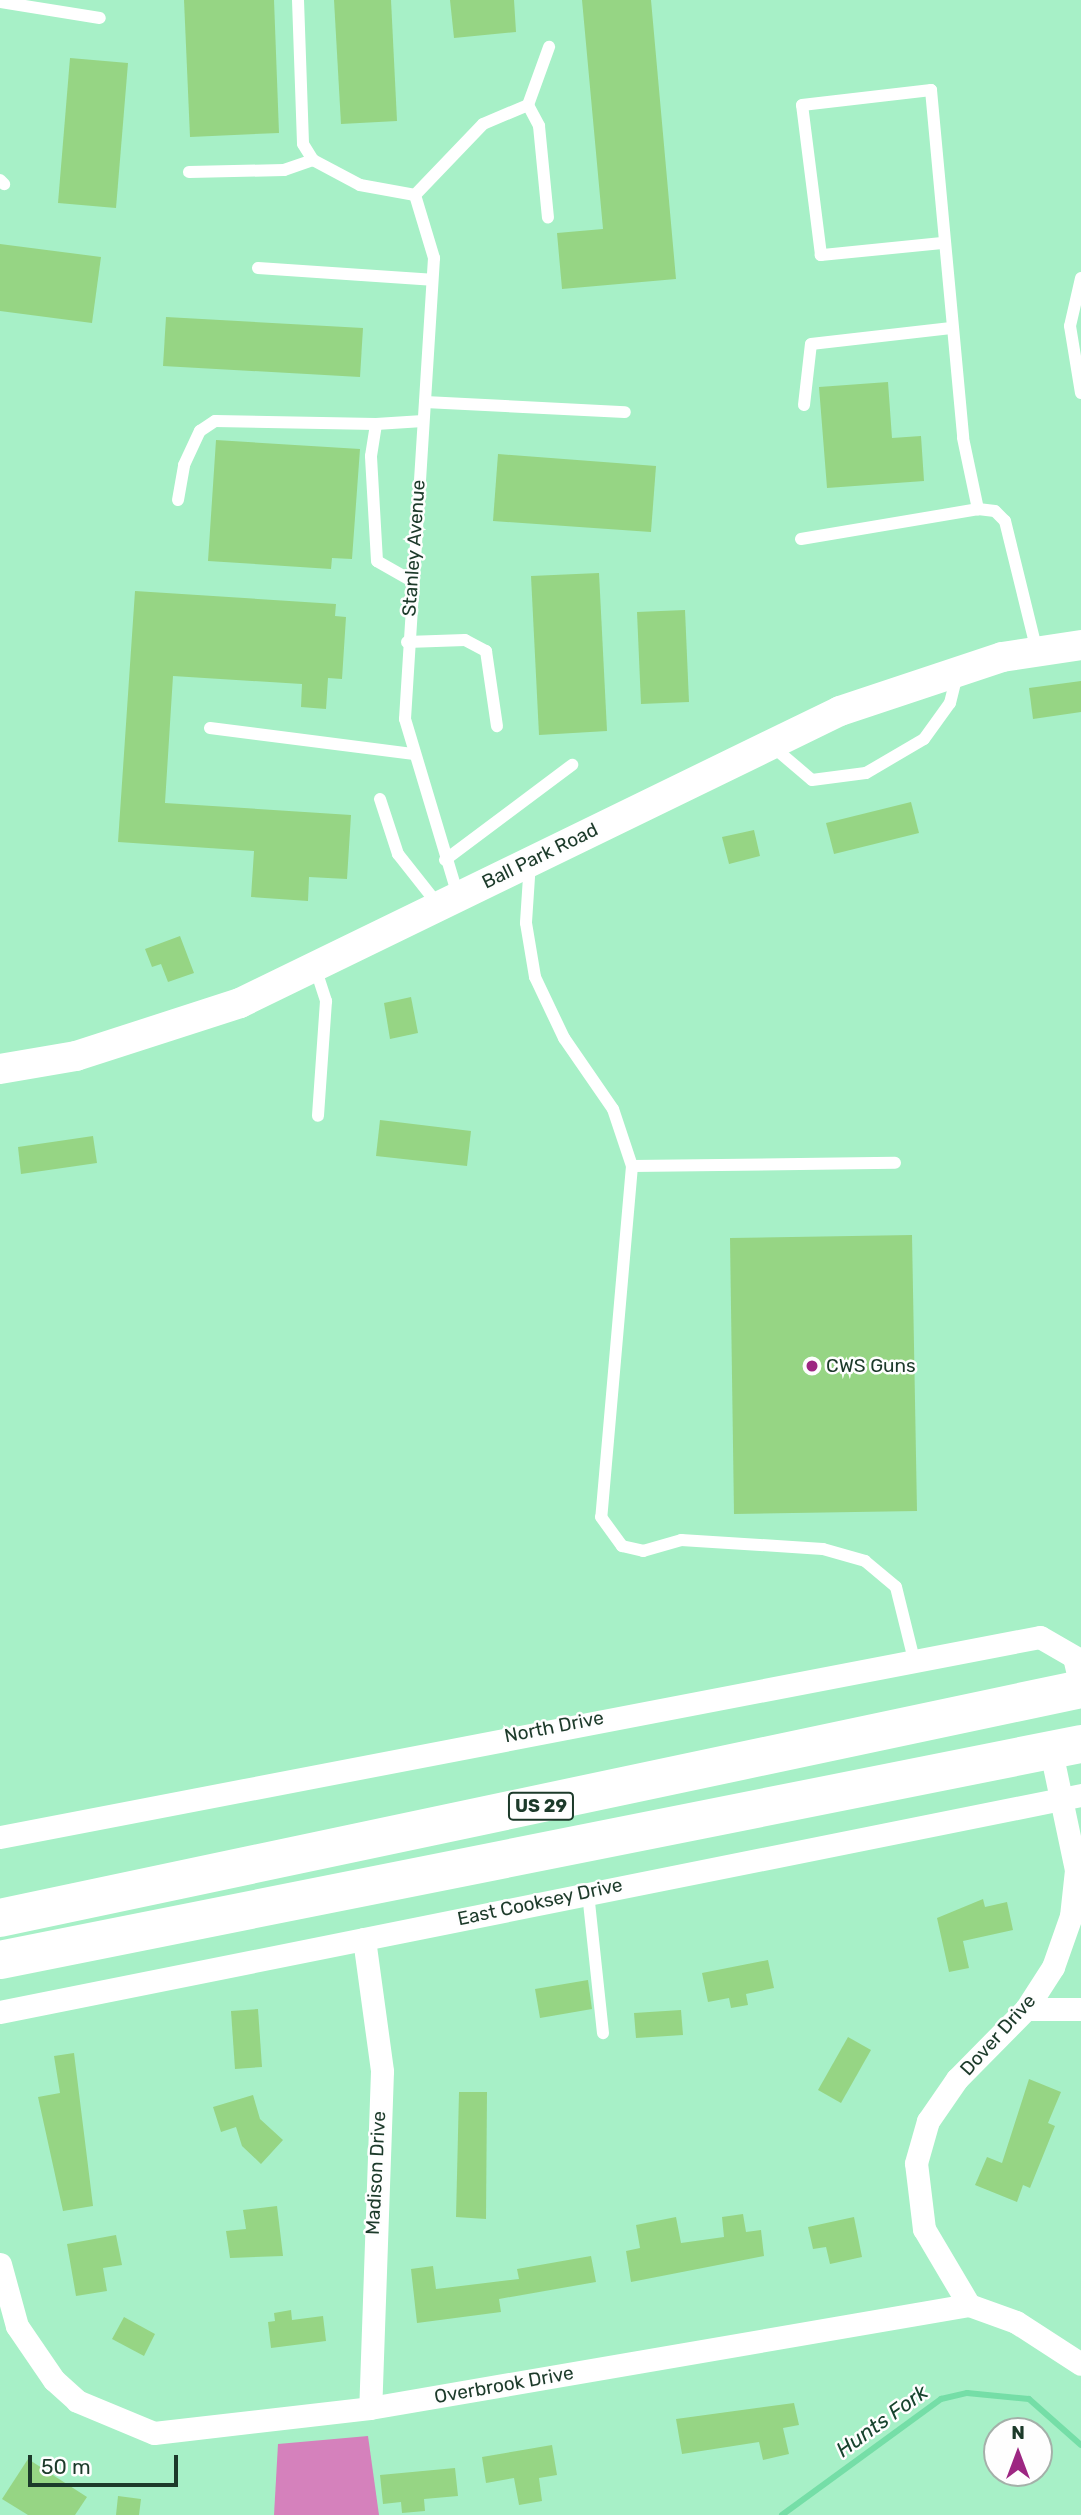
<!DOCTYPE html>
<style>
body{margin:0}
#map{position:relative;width:1081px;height:2515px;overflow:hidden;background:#a7f0c7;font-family:Rubik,sans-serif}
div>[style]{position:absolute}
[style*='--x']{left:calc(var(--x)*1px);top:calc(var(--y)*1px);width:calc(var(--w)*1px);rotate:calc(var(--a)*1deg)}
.forest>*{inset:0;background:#d581bc}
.stream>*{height:6px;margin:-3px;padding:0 3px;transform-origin:3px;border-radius:3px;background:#75dea7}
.building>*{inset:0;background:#96d584}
.service>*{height:12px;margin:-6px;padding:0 6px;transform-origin:6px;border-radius:6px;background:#fff}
.minor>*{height:23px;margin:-11.5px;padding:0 11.5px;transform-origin:11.5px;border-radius:11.5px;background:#fff}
.tertiary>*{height:30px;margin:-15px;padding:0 15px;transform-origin:15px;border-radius:15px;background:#fff}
.trunk>*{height:38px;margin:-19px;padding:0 19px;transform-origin:19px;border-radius:19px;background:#fff}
.dots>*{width:19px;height:19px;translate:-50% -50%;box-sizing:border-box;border:4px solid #fefefe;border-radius:50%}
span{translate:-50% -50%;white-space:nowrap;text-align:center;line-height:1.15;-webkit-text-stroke:5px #fefefe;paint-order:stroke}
.shield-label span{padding:2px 5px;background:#fefefe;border:2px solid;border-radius:5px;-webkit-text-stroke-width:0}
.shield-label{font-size:18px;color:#1c3a2a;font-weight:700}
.street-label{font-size:19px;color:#1c3a2a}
.poi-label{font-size:19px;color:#1c3a2a}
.left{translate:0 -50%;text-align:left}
.water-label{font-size:21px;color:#16432d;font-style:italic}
.north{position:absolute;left:983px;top:2417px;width:70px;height:70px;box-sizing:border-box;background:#fefefe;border:2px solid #a4b0a9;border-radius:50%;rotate:0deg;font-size:19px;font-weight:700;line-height:28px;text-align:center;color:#1c3a2a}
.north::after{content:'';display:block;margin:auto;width:24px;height:32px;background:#9d2782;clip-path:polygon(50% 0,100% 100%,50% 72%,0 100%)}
.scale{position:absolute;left:28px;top:2455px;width:150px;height:32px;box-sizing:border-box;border:4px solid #1c3a2a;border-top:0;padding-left:9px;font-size:21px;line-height:24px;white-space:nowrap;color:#1c3a2a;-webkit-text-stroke:5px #fefefe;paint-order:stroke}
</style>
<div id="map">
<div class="forest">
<i style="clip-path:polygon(368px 2436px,379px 2515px,274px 2515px,278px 2444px)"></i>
</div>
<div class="stream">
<i style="--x:782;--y:2515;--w:197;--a:-36.1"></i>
<i style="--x:941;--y:2399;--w:27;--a:-13"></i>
<i style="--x:967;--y:2393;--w:62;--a:5.5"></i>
<i style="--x:1029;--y:2399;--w:69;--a:41.5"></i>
</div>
<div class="building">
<i style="clip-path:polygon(184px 0,274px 0,279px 133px,190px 137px)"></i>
<i style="clip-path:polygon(334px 0,391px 0,397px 121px,341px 124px)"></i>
<i style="clip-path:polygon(450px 0,514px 0,516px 32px,454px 38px)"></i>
<i style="clip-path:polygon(582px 0,651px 0,676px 279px,562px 289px,557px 233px,603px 229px)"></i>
<i style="clip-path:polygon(70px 58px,128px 63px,116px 208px,58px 203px)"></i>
<i style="clip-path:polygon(0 244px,101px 257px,92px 323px,0 311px)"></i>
<i style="clip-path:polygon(166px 317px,363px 328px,360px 377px,163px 366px)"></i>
<i style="clip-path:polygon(888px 382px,892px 438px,921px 436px,924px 481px,827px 488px,819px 387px)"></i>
<i style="clip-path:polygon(216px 440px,360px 449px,352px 559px,332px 558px,331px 569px,208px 561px)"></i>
<i style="clip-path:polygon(498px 454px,656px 466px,651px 532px,493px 521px)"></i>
<i style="clip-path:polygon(599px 573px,607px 731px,539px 735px,531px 576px)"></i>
<i style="clip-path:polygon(135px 591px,336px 604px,335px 616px,346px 617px,342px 679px,328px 678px,326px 709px,301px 707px,302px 684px,173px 676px,165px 803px,351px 815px,347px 879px,309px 877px,308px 901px,251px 897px,254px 851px,118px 842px)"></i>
<i style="clip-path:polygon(685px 610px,689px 702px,641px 704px,637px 612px)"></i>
<i style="clip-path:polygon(1081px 681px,1081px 712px,1033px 719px,1029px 688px)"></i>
<i style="clip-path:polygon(911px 802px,919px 833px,834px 854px,826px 823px)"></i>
<i style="clip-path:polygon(754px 830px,760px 856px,729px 864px,722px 837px)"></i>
<i style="clip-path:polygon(180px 936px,194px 973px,168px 982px,161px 964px,152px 967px,145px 949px)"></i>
<i style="clip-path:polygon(411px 997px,418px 1033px,390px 1039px,384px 1003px)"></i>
<i style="clip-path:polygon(380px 1120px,471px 1131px,467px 1166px,376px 1156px)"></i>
<i style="clip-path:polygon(93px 1136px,97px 1163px,21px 1174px,18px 1147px)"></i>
<i style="clip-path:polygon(912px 1235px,917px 1511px,734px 1514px,730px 1238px)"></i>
<i style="clip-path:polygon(983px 1899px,985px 1907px,1007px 1902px,1013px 1930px,963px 1941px,969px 1968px,949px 1972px,937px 1918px)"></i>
<i style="clip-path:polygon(768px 1960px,774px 1988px,746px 1994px,748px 2005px,731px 2008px,729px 1998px,708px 2002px,702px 1973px)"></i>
<i style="clip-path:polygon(588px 1980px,592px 2009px,540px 2018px,535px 1989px)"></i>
<i style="clip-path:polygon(258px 2009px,262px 2067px,235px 2069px,231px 2011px)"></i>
<i style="clip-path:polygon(681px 2010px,683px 2035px,636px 2038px,634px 2013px)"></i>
<i style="clip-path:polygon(848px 2037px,871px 2050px,841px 2103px,818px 2090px)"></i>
<i style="clip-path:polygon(74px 2053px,93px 2206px,63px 2211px,38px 2097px,60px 2093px,54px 2056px)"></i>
<i style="clip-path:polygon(1029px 2079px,1061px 2092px,1048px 2123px,1055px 2126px,1030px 2188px,1023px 2185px,1017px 2202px,975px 2185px,987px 2157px,1002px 2163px)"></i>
<i style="clip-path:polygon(459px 2092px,487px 2092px,486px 2219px,456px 2217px)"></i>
<i style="clip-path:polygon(253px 2095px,260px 2119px,283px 2140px,261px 2164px,242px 2146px,236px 2127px,221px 2132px,213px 2107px)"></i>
<i style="clip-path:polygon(277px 2206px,283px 2256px,230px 2258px,226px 2231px,246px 2229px,243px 2210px)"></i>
<i style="clip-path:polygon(743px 2214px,746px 2232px,761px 2230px,764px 2256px,631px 2282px,626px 2251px,640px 2248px,636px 2225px,676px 2217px,681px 2243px,724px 2237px,722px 2217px)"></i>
<i style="clip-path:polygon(854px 2217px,862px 2257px,830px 2264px,826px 2247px,813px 2249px,808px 2227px)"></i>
<i style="clip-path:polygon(116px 2235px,122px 2265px,103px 2268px,107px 2291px,76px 2296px,67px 2244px)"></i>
<i style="clip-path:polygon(591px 2256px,596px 2282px,499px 2299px,501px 2312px,417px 2323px,411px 2269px,433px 2266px,436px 2289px,519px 2279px,517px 2269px)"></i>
<i style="clip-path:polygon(291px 2310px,292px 2320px,323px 2316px,326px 2341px,271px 2348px,268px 2322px,275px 2321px,274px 2313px)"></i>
<i style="clip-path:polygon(124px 2317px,155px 2334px,144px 2356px,112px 2339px)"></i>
<i style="clip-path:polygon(794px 2403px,799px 2425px,783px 2428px,789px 2454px,763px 2460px,759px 2442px,682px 2454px,676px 2419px)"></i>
<i style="clip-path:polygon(552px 2445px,557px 2475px,539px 2478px,542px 2501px,519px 2505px,514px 2478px,486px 2483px,482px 2457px)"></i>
<i style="clip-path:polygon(28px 2459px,87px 2497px,75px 2515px,28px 2515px,2px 2499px)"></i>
<i style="clip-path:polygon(455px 2468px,458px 2496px,424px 2499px,425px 2511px,402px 2513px,401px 2502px,383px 2504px,380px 2475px)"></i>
<i style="clip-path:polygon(118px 2496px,141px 2499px,139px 2515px,116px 2515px)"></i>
</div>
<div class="service">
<i style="--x:298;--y:0;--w:144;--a:88"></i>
<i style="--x:303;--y:144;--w:19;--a:58"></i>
<i style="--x:313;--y:160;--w:53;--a:28"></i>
<i style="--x:360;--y:185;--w:56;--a:10.3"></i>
<i style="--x:0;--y:2;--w:101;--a:9.1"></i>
<i style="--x:528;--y:105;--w:62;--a:-70.1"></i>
<i style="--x:189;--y:172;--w:95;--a:-1.2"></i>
<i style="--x:284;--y:170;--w:31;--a:-19"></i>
<i style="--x:0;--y:180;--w:6;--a:45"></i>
<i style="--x:415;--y:195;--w:66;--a:73.2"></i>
<i style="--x:434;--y:258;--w:462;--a:93.6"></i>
<i style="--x:405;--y:719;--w:185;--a:73.3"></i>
<i style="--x:415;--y:195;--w:98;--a:-46.2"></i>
<i style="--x:483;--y:124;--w:49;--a:-22.9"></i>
<i style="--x:528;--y:105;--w:24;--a:62"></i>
<i style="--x:539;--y:126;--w:92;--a:84.4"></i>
<i style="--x:942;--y:243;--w:122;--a:174.3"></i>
<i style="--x:821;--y:255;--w:151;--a:-97.2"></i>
<i style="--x:802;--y:105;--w:130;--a:-6.6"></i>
<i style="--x:931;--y:90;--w:349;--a:84.7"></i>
<i style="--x:963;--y:438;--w:73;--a:78.1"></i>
<i style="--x:978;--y:509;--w:17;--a:7"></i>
<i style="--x:995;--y:511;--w:14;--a:45"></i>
<i style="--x:1005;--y:521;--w:134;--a:76.2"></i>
<i style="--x:258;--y:268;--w:174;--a:3.9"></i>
<i style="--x:1081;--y:278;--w:49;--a:102.9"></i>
<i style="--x:1070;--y:326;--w:68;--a:80.7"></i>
<i style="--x:425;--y:402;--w:200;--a:2.9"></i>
<i style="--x:804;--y:405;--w:61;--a:-83.5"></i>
<i style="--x:811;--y:344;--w:141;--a:-6.5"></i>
<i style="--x:178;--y:500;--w:36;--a:-80"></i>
<i style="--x:184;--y:465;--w:38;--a:-65"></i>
<i style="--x:200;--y:431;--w:18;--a:-34"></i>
<i style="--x:215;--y:421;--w:161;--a:1.1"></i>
<i style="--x:801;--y:539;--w:180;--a:-9.6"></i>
<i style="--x:412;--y:581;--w:40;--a:-150.3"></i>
<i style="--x:377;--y:561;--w:105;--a:-93.3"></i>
<i style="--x:371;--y:456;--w:32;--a:-81"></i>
<i style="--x:376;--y:424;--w:47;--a:-3.7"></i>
<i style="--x:407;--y:642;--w:58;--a:-2"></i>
<i style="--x:465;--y:640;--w:24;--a:28"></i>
<i style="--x:486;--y:651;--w:76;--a:81.7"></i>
<i style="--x:210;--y:728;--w:204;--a:7.3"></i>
<i style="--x:772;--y:746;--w:52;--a:40.4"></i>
<i style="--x:812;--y:780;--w:54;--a:-7.4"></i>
<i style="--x:866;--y:773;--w:67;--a:-30.4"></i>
<i style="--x:924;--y:739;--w:44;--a:-54.2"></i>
<i style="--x:950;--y:703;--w:30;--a:-76"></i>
<i style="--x:380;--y:799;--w:58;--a:71.9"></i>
<i style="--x:398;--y:854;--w:66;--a:51.7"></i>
<i style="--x:445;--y:860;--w:159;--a:-36.8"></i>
<i style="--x:530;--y:862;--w:61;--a:93.8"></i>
<i style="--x:526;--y:923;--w:55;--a:80.5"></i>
<i style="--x:535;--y:977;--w:68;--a:64.6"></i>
<i style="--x:564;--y:1038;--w:86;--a:55.4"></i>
<i style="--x:613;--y:1109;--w:60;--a:71.6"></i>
<i style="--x:632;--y:1166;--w:352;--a:95"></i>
<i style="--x:601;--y:1517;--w:36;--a:54"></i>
<i style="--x:622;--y:1546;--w:22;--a:13"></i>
<i style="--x:643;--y:1551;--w:40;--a:-16"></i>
<i style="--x:681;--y:1540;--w:142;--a:3.6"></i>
<i style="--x:823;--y:1549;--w:44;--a:15.9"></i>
<i style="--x:865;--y:1561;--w:40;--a:40"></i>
<i style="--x:896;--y:1587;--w:75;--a:76.1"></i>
<i style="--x:315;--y:967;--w:36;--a:72"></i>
<i style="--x:326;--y:1001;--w:115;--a:94"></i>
<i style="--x:632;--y:1166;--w:263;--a:-0.7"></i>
<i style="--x:588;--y:1893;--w:141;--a:83.9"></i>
</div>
<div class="minor">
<i style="--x:0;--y:1837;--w:1059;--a:-10.89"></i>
<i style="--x:1040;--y:1637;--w:39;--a:30"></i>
<i style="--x:1074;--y:1657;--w:31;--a:77"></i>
<i style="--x:364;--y:1939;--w:133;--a:82.2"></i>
<i style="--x:382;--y:2071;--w:337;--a:92"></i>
<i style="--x:1026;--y:2009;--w:55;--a:0"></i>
<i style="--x:0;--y:2012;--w:1103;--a:-11.35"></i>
<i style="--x:0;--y:2264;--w:64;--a:74.7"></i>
<i style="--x:17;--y:2326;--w:65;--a:55.6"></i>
<i style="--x:54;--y:2380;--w:31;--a:42"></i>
<i style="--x:77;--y:2401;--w:83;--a:22.6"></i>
<i style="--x:154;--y:2433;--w:217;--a:-6.6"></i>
<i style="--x:370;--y:2408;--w:608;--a:-9.76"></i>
<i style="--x:969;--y:2305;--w:50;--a:19.9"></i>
<i style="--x:1016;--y:2322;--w:77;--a:32.9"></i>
<i style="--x:969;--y:2305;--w:88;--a:-120.6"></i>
<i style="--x:924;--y:2229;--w:66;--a:-96.9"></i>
<i style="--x:916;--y:2163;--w:44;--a:-74.1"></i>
<i style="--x:928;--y:2121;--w:51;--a:-55.4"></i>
<i style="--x:957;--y:2079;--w:98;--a:-45.4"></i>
<i style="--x:1026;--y:2009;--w:50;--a:-57.3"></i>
<i style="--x:1053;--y:1967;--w:54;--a:-70.6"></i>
<i style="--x:1071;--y:1916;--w:46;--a:-83.8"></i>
<i style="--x:1076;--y:1870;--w:122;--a:-101.9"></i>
</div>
<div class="tertiary">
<i style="--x:0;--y:1069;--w:77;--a:-9.7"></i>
<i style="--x:76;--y:1056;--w:172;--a:-17.9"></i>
<i style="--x:240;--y:1003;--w:667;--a:-25.95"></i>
<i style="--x:840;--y:711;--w:171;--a:-18.4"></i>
<i style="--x:1002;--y:657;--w:80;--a:-8.6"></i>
</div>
<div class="trunk">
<i style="--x:0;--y:1918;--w:1105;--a:-11.96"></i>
<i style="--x:0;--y:1960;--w:1102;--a:-11.3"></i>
</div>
<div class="dots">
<i style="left:812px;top:1366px;background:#9d2782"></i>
</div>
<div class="shield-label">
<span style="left:541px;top:1806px">US 29</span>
</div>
<div class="street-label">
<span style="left:414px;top:548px;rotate:-86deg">Stanley Avenue</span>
<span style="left:540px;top:856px;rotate:-26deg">Ball Park Road</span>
<span style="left:554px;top:1727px;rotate:-11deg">North Drive</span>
<span style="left:540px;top:1902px;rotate:-12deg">East Cooksey Drive</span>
<span style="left:998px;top:2035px;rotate:-48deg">Dover Drive</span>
<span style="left:376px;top:2173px;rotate:-87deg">Madison Drive</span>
<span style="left:504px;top:2385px;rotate:-10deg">Overbrook Drive</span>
</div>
<div class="poi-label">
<span class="left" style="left:826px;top:1366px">CWS Guns</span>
</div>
<div class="water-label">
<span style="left:882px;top:2421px;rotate:-36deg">Hunts Fork</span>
</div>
<div class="north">N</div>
<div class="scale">50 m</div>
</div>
